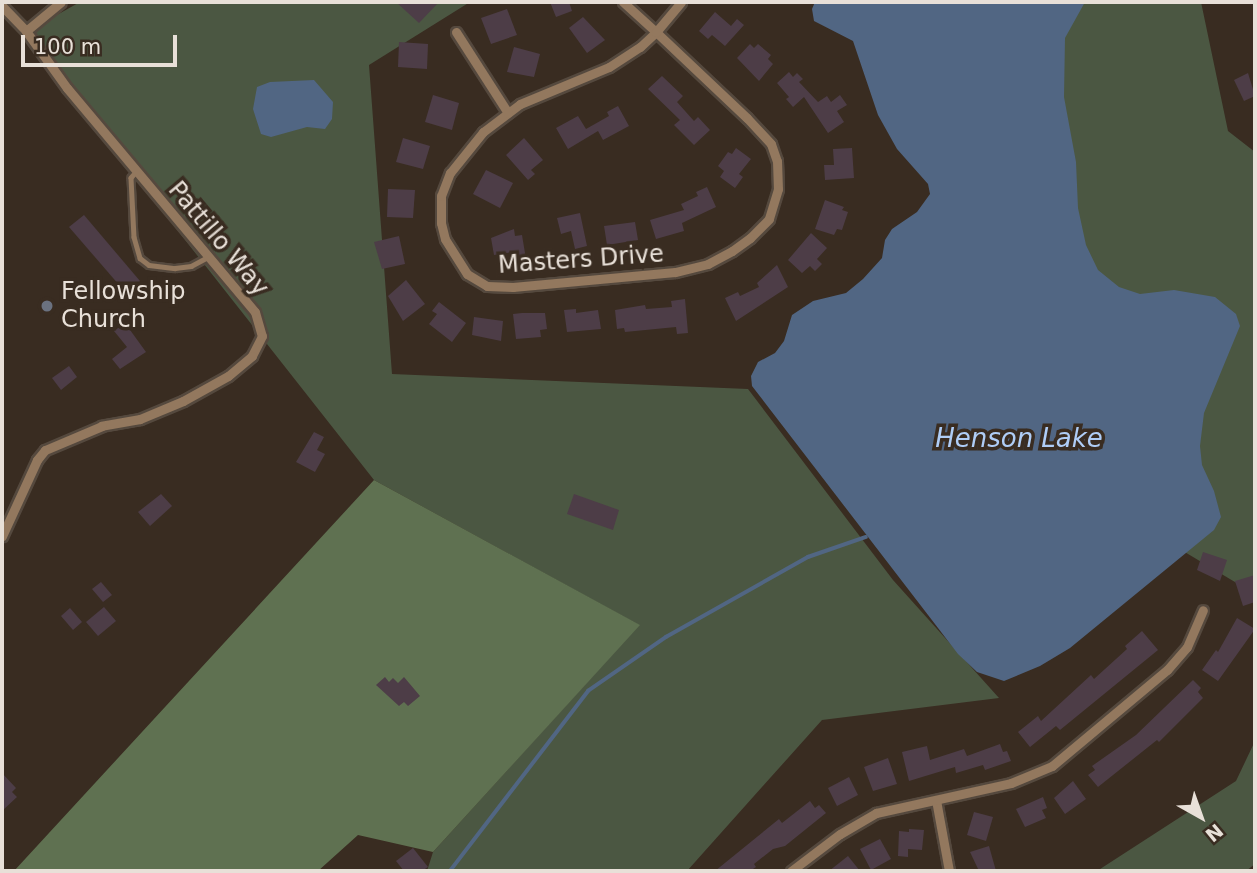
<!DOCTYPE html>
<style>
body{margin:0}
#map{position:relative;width:1257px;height:873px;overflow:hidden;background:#392c21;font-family:"DejaVu Sans",sans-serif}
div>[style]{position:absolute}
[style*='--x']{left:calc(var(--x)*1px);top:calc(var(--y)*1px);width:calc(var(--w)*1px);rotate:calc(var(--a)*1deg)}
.green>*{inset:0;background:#4b5742}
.forest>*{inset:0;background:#5f7151}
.water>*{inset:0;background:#516683}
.stream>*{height:3.5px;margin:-1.75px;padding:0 1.75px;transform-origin:1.75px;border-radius:1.75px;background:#516683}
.building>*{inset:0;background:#4d3d47}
.roads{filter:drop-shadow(2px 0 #55493e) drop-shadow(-2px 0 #55493e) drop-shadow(0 2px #55493e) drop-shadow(0 -2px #55493e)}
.lane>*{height:4.5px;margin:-2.25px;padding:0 2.25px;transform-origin:2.25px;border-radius:2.25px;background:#93785e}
.street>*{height:9px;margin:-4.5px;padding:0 4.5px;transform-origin:4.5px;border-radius:4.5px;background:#93785e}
.dots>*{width:19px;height:19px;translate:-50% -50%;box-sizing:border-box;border:4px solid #392c21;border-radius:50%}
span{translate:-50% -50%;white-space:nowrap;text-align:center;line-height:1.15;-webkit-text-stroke:7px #392c21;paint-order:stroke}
.street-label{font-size:24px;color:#e8e0d8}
.poi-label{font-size:24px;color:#e8e0d8}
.left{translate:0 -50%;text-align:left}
.water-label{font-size:26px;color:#afcdf6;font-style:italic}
.frame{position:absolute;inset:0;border:4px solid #e8e0d8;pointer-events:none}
.north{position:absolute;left:1166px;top:782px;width:70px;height:70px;-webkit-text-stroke:5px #392c21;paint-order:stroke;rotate:140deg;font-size:19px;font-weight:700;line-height:28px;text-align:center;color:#e8e0d8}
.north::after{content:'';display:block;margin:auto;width:24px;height:32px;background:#e8e0d8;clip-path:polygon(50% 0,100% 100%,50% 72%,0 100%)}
.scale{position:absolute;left:21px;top:35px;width:156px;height:32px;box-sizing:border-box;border:4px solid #e8e0d8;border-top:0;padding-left:9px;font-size:21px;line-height:24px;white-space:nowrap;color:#e8e0d8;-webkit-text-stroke:5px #392c21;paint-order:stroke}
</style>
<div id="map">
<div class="green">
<i style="clip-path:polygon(80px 2px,470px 2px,369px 65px,392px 374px,748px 389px,893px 580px,999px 698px,822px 720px,687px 871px,427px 871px,433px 852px,639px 625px,374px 480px,23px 34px)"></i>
<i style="clip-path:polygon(1064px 2px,1201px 2px,1228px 131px,1255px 152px,1255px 594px,1183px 551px,1114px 296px,1074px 276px,1050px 37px)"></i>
<i style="clip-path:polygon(1255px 741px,1255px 864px,1246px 871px,1097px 871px,1236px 781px)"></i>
</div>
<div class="forest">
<i style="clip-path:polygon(374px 480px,640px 625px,433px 852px,358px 835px,318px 871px,14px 871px)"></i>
</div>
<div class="water">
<i style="clip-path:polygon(815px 2px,1085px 2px,1065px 38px,1064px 97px,1076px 162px,1078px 208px,1086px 245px,1098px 270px,1119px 287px,1140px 294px,1174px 290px,1215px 297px,1236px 314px,1240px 326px,1204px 413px,1200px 446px,1202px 465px,1214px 491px,1221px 517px,1214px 530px,1070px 648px,1040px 666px,1004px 681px,977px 672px,958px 654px,752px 386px,751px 376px,758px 362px,775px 353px,784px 341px,792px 315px,813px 301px,846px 293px,863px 279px,882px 258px,885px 240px,892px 229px,917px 212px,930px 194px,928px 184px,897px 149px,878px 115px,853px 41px,814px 21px,812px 9px)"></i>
<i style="clip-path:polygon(314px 80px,333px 102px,332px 119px,325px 129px,307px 127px,271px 137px,261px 134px,253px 109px,257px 87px,270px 82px)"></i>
</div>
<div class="stream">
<i style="--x:450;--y:871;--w:227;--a:-52.5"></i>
<i style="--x:588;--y:691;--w:95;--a:-34.7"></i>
<i style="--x:666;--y:637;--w:163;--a:-29.4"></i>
<i style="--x:808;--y:557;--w:61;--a:-19"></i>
</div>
<div class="building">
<i style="clip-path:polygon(396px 2px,439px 2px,419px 23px)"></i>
<i style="clip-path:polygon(550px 2px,569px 2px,572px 11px,556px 17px)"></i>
<i style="clip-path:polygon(507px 9px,517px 35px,491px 44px,481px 18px)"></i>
<i style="clip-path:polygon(715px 12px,731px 26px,737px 19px,744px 25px,725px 46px,712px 35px,708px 39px,699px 31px)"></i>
<i style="clip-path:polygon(583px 17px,605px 40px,587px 53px,569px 28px)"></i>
<i style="clip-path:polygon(399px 42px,428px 44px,427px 69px,398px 67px)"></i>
<i style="clip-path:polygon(750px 44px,754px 48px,758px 44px,771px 55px,768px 59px,773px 64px,759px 81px,737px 58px)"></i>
<i style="clip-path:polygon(514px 47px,540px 54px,534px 77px,507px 72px)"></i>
<i style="clip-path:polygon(789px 72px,793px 77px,797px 73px,803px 79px,799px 82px,818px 102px,827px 96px,831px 102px,840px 95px,847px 105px,837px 111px,844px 122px,828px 133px,804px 97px,793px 107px,786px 99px,789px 97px,777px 83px)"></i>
<i style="clip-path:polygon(1248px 73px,1255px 96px,1244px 101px,1234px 80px)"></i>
<i style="clip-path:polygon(662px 76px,683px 96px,677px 102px,694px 121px,698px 117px,710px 130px,694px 145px,674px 125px,680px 120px,648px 89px)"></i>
<i style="clip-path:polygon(433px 95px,459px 103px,452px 130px,425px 122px)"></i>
<i style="clip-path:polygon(618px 106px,629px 126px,603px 140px,598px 131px,568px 149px,556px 128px,578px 116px,586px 129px,609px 116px,607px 112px)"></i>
<i style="clip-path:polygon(403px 138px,430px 146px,423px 169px,396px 162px)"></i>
<i style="clip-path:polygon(524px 138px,543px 160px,531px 170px,535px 174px,528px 180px,506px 155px)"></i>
<i style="clip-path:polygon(736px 148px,751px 159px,739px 174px,743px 177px,735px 188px,720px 177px,724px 171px,718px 166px,728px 152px,732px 154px)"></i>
<i style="clip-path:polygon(852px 148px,854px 178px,825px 180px,824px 165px,834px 165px,833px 149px)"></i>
<i style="clip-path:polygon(486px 170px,513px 183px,500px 208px,473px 194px)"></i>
<i style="clip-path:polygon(707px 187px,716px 207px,682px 223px,684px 231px,656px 239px,650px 220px,684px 210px,681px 204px,698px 196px,696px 192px)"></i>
<i style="clip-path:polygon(388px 189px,415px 190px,413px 218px,387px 217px)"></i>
<i style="clip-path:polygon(825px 200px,844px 207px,842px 210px,848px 212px,842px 230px,837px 229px,834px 235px,815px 229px)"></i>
<i style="clip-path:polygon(580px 213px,587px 246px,575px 249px,571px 231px,561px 234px,557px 218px)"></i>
<i style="clip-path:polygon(84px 215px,140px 281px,126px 293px,69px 227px)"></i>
<i style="clip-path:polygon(635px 222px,638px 240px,607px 245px,604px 226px)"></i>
<i style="clip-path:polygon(514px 229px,515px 236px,522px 235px,526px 259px,514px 261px,513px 252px,494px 255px,491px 238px)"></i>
<i style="clip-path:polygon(811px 233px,827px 248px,817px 259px,822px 264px,815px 271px,810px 266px,802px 273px,788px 260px)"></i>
<i style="clip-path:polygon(399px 236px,405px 264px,382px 269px,374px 242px)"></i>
<i style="clip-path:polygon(777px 265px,788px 287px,736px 321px,725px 298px,738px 292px,740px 296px,759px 287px,757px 283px)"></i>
<i style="clip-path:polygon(406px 280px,425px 304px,403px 321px,388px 296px)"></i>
<i style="clip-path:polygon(685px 299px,688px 333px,677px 334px,676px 327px,625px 332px,624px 328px,617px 329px,615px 310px,645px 305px,646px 309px,672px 307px,671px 301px)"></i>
<i style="clip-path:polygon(439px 302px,466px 323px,452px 342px,429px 324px,437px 314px,432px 311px)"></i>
<i style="clip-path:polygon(576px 309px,576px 313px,598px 310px,601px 329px,567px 332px,564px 310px)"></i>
<i style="clip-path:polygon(522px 313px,545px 313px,547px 329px,540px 330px,541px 337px,516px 339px,513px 314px)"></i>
<i style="clip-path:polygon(474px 317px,503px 321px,501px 341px,472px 335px)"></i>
<i style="clip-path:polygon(125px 323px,146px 352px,120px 369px,112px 359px,127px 347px,114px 331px)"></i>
<i style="clip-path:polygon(69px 366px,77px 377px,61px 390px,52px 378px)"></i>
<i style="clip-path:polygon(314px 432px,324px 437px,317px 450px,325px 454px,315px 472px,296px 462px)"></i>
<i style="clip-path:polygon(161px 494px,172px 506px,150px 526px,138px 512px)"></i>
<i style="clip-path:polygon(574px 494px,619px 510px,613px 530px,567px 514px)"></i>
<i style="clip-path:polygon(1203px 552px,1227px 560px,1220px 581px,1197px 570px)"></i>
<i style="clip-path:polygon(1255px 575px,1255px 602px,1243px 606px,1235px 581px)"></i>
<i style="clip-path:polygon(101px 582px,112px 595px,103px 602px,92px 589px)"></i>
<i style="clip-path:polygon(104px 607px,116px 621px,98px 636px,86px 622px)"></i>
<i style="clip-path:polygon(70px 608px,82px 622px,73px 630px,61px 616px)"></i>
<i style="clip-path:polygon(1237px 618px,1255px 629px,1218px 681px,1202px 670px,1216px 650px,1218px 652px)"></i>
<i style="clip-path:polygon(1142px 631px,1158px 650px,1060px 730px,1056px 726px,1030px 747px,1018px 732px,1038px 716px,1041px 721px,1091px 675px,1094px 679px,1127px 649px,1125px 646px)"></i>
<i style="clip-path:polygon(385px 677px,389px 682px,393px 678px,398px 683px,404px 677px,420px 696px,408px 706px,404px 702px,399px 706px,376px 685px)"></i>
<i style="clip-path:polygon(1193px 680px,1201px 688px,1198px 692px,1203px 698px,1159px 742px,1157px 740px,1098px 787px,1088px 775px,1095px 770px,1092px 766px,1136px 735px)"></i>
<i style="clip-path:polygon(1000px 744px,1003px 752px,1007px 751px,1011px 761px,985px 770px,983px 765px,956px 773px,955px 767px,909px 781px,902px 752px,927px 746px,930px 760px,964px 749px,967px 756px)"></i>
<i style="clip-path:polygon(888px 758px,897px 784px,873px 791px,864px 767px)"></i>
<i style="clip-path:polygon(2px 773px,16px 788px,12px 792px,17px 797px,2px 811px)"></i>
<i style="clip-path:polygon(849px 777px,858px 795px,837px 806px,828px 788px)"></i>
<i style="clip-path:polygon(1073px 781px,1086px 799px,1065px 814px,1054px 798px)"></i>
<i style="clip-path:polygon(1043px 797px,1047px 808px,1042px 810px,1046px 818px,1025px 827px,1016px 809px)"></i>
<i style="clip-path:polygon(810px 801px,815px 808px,819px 805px,826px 813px,785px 846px,773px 849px,754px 864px,756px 867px,750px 871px,715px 871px,779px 819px,782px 823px)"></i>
<i style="clip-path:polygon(974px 812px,993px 817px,986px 841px,967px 835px)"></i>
<i style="clip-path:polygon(909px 829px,924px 830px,922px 850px,908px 849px,908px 857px,898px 856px,899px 831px,909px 832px)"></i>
<i style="clip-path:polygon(880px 839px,891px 859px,871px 870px,860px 849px)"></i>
<i style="clip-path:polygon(989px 846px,996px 871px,979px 871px,970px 852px)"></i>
<i style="clip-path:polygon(413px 848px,428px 867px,422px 871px,404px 871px,396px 861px)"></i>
<i style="clip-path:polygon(848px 856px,860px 871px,829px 871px)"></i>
</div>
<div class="roads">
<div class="lane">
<i style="--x:137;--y:171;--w:9;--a:131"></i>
<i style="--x:131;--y:178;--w:59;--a:87.1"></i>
<i style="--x:134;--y:237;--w:22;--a:74"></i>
<i style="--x:140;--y:258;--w:11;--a:38"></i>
<i style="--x:149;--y:265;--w:26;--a:7"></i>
<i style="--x:175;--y:268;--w:16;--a:-7"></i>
<i style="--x:191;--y:266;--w:19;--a:-28"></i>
</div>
<div class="street">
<i style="--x:623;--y:2;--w:45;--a:42.3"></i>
<i style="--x:656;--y:32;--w:125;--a:43.4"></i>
<i style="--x:747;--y:118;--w:35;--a:47"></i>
<i style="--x:771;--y:144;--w:18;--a:71"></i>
<i style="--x:777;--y:161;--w:28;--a:88"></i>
<i style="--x:778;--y:189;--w:31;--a:107"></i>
<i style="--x:769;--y:219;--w:27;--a:135"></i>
<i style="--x:750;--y:238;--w:22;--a:144"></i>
<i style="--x:732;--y:251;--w:27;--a:152"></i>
<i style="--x:708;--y:264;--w:34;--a:166"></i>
<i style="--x:675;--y:272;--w:163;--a:174.7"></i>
<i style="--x:513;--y:287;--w:26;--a:-178"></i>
<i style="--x:487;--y:286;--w:23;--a:-149"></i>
<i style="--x:467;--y:274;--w:41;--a:-122.2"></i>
<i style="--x:445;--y:239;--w:16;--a:-104"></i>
<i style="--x:441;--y:223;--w:27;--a:-90"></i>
<i style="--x:441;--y:196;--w:25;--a:-69"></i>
<i style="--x:450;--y:173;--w:53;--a:-51.2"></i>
<i style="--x:483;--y:132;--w:46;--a:-37.1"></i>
<i style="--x:520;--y:104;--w:96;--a:-22.6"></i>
<i style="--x:609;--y:67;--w:37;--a:-33"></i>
<i style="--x:640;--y:47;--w:22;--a:-43"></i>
<i style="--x:656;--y:32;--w:39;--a:-50"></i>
<i style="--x:2;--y:6;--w:35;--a:46"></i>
<i style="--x:26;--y:31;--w:70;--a:54.3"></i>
<i style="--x:67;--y:88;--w:292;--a:50"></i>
<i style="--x:255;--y:312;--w:25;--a:74"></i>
<i style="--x:262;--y:336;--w:22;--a:117"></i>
<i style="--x:252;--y:356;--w:31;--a:140"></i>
<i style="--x:228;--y:376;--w:51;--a:150.9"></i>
<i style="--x:183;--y:401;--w:47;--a:157.3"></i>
<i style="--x:140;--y:419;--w:39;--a:170"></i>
<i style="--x:102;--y:426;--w:62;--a:157.2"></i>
<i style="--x:45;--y:450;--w:13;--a:129"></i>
<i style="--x:37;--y:460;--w:84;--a:114.7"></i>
<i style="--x:26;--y:31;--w:45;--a:-39.6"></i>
<i style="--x:456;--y:32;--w:96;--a:57.3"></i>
<i style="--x:936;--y:800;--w:72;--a:79.6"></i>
<i style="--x:791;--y:871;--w:61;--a:-37.1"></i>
<i style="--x:840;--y:834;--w:42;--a:-30.3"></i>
<i style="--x:876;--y:813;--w:138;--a:-12.5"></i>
<i style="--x:1011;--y:783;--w:44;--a:-22.5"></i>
<i style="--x:1052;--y:766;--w:150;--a:-39.9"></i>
<i style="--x:1167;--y:670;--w:30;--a:-49"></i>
<i style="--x:1187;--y:647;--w:40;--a:-66.6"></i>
</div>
</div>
<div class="dots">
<i style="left:47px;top:306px;background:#6b7280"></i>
</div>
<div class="street-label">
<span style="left:218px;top:239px;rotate:50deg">Pattillo Way</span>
<span style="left:581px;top:260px;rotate:-4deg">Masters Drive</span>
</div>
<div class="poi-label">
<span class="left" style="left:61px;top:306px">Fellowship<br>Church</span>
</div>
<div class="water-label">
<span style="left:1019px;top:439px">Henson Lake</span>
</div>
<div class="frame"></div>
<div class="north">N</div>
<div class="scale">100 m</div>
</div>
